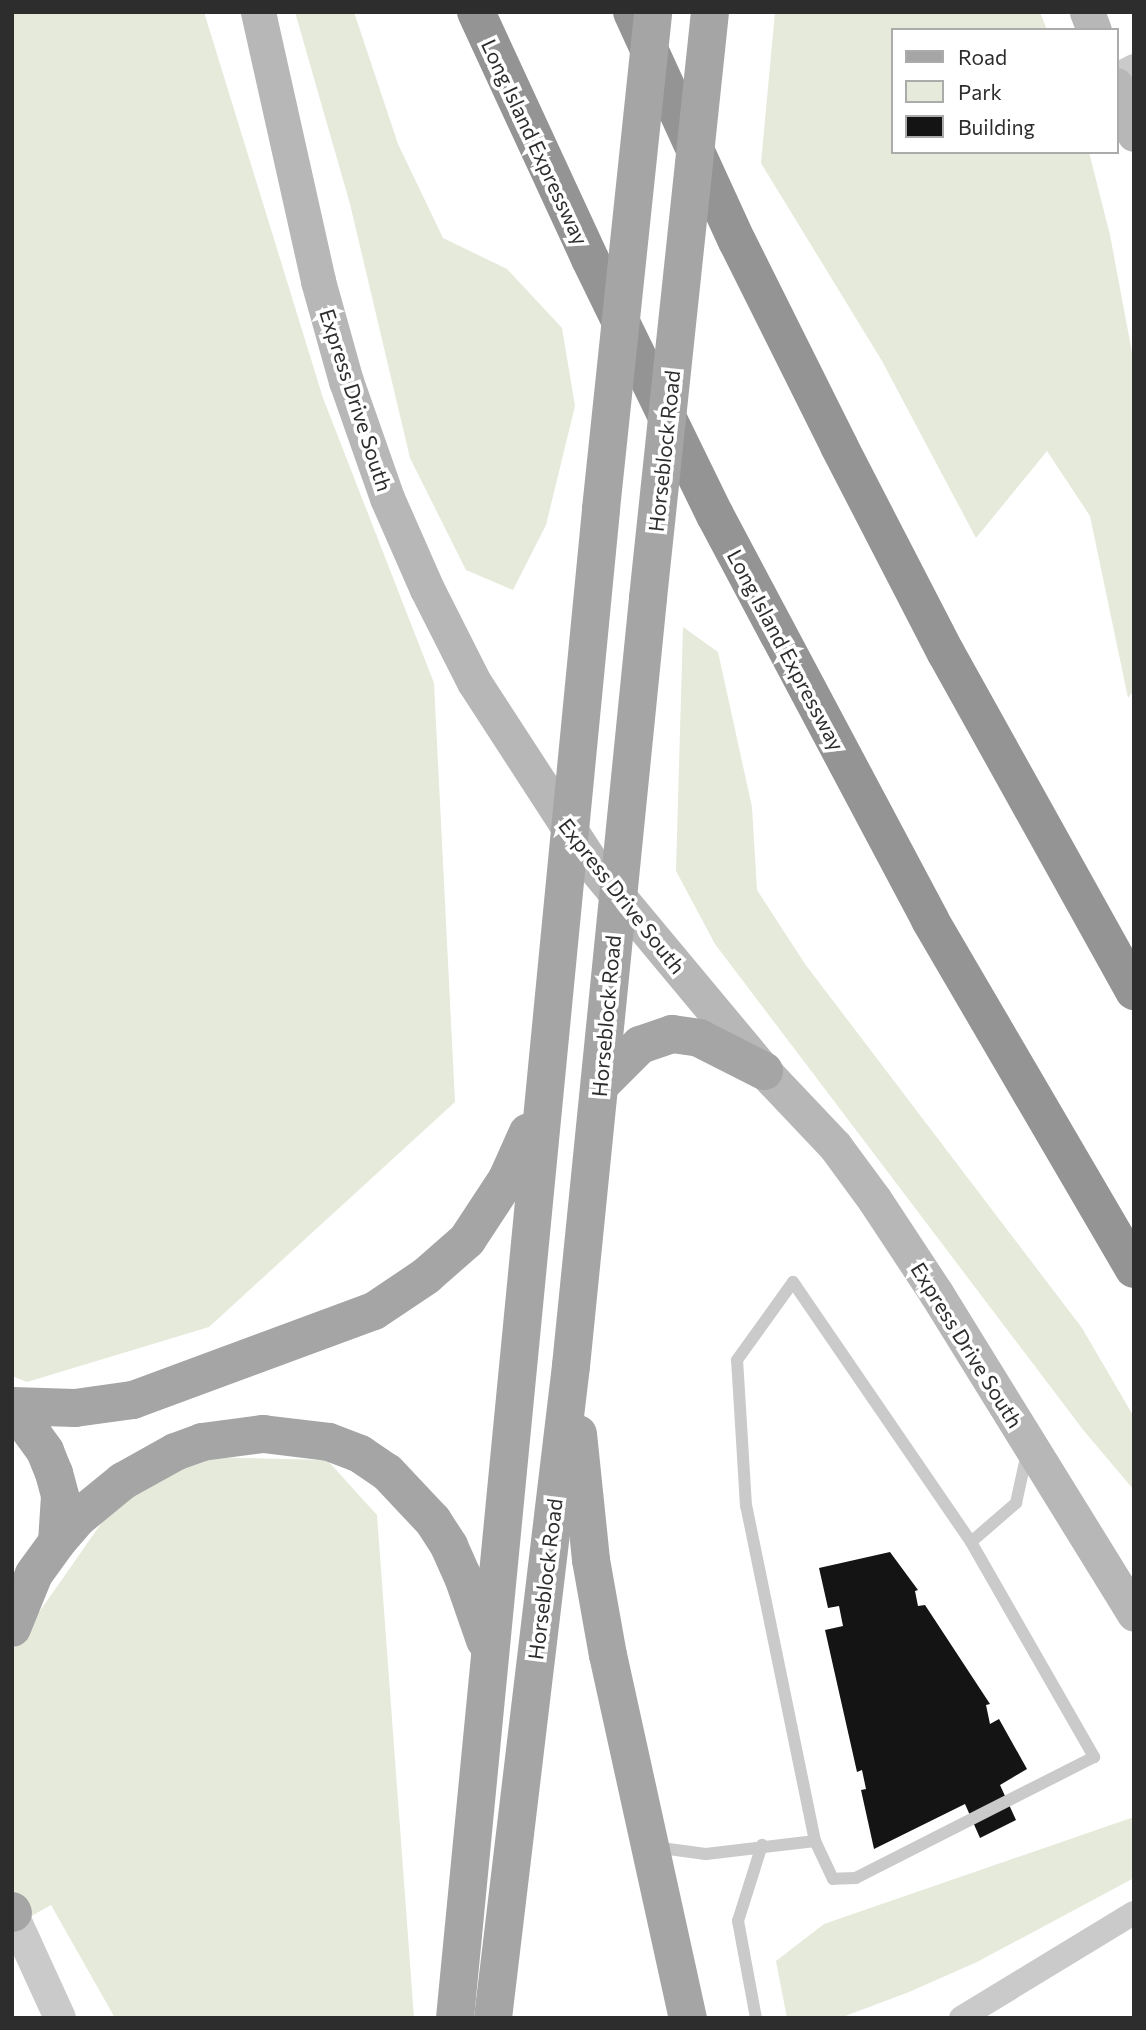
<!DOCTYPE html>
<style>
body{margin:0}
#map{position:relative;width:1146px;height:2030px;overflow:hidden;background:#fff;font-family:Commissioner,sans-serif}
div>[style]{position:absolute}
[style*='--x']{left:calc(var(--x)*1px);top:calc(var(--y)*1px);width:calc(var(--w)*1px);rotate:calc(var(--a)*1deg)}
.green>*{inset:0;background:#e5eada}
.building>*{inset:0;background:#141414}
.service>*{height:12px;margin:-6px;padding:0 6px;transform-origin:6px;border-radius:6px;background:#cacaca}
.minor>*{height:24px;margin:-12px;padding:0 12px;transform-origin:12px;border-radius:12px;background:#cacaca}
.tertiary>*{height:32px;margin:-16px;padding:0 16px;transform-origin:16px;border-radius:16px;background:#cacaca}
.secondary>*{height:35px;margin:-17.5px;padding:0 17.5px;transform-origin:17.5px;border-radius:17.5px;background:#b7b7b7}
.primary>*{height:38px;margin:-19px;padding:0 19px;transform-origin:19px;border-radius:19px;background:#a5a5a5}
.motorway>*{height:38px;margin:-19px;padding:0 19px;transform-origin:19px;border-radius:19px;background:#949494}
.primary-bridge>*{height:38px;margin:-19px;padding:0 19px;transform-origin:19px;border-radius:19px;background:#a5a5a5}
span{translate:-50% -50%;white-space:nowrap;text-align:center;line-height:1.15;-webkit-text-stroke:7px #fff;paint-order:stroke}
.street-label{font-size:21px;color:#2d2d2d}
.frame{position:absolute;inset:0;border:14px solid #2d2d2d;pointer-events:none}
.legend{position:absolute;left:891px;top:28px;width:228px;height:126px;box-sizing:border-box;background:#fff;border:2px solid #ababab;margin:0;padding:9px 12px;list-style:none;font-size:21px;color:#2d2d2d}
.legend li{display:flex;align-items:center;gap:14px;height:35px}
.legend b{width:35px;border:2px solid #ababab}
</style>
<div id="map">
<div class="green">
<i style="clip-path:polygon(12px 12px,204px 12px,323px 398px,434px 683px,455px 1102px,209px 1327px,27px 1382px,12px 1376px)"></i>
<i style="clip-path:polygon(295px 12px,354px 12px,398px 144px,443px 238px,507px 269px,562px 328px,575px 406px,546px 525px,513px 590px,466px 570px,410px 458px,350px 204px)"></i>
<i style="clip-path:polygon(775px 12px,1040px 12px,1047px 30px,892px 30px,892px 152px,1089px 152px,1110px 235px,1134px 363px,1134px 690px,1128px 698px,1090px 516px,1047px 451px,976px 538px,882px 361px,761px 163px)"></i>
<i style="clip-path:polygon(683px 627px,718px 652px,752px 807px,757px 890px,805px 964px,1082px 1328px,1134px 1417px,1134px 1490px,1084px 1431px,715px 944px,676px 871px)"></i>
<i style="clip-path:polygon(196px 1457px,327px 1460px,377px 1515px,414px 2018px,115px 2018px,51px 1905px,12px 1927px,12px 1651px,114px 1505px)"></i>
<i style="clip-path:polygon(1134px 1817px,1134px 1878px,977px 1962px,909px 1992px,840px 2018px,787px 2018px,776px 1961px,824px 1924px)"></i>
</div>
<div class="building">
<i style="clip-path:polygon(890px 1552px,918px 1590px,915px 1591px,918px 1606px,925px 1605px,990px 1704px,986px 1705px,990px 1724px,999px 1719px,1027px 1769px,1000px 1785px,1016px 1820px,980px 1838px,965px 1804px,874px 1849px,861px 1790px,866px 1789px,862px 1770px,857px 1772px,825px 1630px,843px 1626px,839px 1606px,828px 1608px,819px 1568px)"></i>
</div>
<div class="service">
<i style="--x:971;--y:1542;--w:60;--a:-40.9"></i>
<i style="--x:1016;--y:1503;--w:51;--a:-77.6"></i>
<i style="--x:654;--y:1847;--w:52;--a:7.7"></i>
<i style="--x:706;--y:1854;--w:110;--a:-6.8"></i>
<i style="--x:815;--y:1841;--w:342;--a:-101.6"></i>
<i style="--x:746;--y:1506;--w:146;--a:-93.5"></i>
<i style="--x:737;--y:1360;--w:96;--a:-54.3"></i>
<i style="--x:793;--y:1282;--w:315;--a:55.6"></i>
<i style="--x:971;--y:1542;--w:248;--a:60.2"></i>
<i style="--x:1094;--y:1757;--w:267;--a:153.1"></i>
<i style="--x:856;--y:1878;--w:23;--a:178"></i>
<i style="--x:833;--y:1879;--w:42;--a:-115.3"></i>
<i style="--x:756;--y:2018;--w:99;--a:-100.5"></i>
<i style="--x:738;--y:1921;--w:80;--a:-72.5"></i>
</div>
<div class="minor">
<i style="--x:1116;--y:75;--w:20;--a:-27"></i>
<i style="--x:961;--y:2018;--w:202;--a:-31.3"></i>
</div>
<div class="tertiary">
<i style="--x:12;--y:1913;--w:115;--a:65.4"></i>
</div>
<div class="secondary">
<i style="--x:258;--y:12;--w:276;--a:77.4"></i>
<i style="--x:318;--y:281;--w:104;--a:74.4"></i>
<i style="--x:346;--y:381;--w:124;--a:70.7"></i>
<i style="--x:387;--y:498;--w:99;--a:66.3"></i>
<i style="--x:427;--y:589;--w:104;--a:63.2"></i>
<i style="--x:474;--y:682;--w:221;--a:57"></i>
<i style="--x:594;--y:867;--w:266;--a:50.2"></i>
<i style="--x:764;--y:1071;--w:103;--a:46.6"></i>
<i style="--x:835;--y:1146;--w:66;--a:53.7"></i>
<i style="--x:874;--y:1199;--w:113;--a:56.6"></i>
<i style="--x:936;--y:1293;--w:377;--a:58.3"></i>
<i style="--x:1087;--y:12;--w:19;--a:69"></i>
<i style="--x:1116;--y:85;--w:52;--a:69.8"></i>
</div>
<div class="primary">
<i style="--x:600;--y:1085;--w:57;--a:-45"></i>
<i style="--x:640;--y:1045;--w:34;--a:-19"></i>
<i style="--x:672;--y:1034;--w:27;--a:8"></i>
<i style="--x:699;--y:1038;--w:73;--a:26.9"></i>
<i style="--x:12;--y:1406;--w:63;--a:1.8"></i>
<i style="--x:75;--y:1408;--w:59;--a:-7.9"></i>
<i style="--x:133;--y:1400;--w:257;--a:-20.3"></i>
<i style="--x:374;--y:1311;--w:63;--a:-33.9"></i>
<i style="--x:426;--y:1276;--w:55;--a:-41.3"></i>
<i style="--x:467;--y:1240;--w:73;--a:-56.7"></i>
<i style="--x:507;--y:1179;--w:51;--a:-65.9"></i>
<i style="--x:12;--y:1414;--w:19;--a:39"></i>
<i style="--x:27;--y:1426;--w:31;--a:54"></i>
<i style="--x:45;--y:1451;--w:24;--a:68"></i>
<i style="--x:54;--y:1473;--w:24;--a:75"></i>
<i style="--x:60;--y:1496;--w:46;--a:93.7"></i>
<i style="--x:578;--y:1434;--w:127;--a:84.1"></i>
<i style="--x:591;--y:1560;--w:97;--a:79.9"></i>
<i style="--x:608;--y:1655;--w:372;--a:77.6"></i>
<i style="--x:12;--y:1628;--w:58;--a:-67.8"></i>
<i style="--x:34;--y:1574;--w:39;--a:-54"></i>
<i style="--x:57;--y:1542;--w:33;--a:-49"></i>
<i style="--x:79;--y:1517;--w:57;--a:-39.3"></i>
<i style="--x:123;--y:1481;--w:60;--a:-29.1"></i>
<i style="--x:175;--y:1452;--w:29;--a:-20"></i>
<i style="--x:202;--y:1442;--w:62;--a:-7.5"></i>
<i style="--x:263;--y:1434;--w:66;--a:6.9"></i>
<i style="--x:329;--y:1442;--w:33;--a:21"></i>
<i style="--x:360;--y:1454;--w:32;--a:34"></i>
<i style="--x:387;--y:1472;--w:67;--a:46.8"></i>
<i style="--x:433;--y:1521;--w:30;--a:57"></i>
<i style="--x:449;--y:1546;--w:34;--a:66"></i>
<i style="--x:463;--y:1577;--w:67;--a:70.8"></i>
<i style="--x:12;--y:1911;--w:2;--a:63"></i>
<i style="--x:455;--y:2018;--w:1516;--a:-84.47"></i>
<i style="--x:493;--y:2018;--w:657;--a:-83.18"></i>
<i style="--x:571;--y:1366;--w:772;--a:-84.27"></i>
</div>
<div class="motorway">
<i style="--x:476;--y:12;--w:272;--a:65.2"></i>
<i style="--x:590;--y:259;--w:285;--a:64"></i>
<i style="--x:715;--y:515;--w:459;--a:62"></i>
<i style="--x:930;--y:920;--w:404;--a:59.7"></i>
<i style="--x:632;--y:12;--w:252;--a:65.4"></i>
<i style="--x:737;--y:241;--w:229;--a:63.5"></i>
<i style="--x:839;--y:446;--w:233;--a:62.7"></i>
<i style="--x:946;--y:653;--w:387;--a:60.9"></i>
</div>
<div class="primary-bridge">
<i style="--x:601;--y:509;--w:500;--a:-84"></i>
<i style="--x:648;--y:598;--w:589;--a:-83.96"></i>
</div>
<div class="street-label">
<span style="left:535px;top:142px;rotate:65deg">Long Island Expressway</span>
<span style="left:356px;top:400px;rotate:72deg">Express Drive South</span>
<span style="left:664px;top:451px;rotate:-84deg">Horseblock Road</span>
<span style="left:786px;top:650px;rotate:62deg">Long Island Expressway</span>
<span style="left:622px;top:896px;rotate:52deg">Express Drive South</span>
<span style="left:606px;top:1016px;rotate:-85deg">Horseblock Road</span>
<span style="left:967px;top:1345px;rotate:58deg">Express Drive South</span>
<span style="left:545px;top:1579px;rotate:-83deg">Horseblock Road</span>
</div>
<div class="frame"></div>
<ul class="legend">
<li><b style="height:9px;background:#a5a5a5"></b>Road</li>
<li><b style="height:19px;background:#e5eada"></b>Park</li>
<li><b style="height:19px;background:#141414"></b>Building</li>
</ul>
</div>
